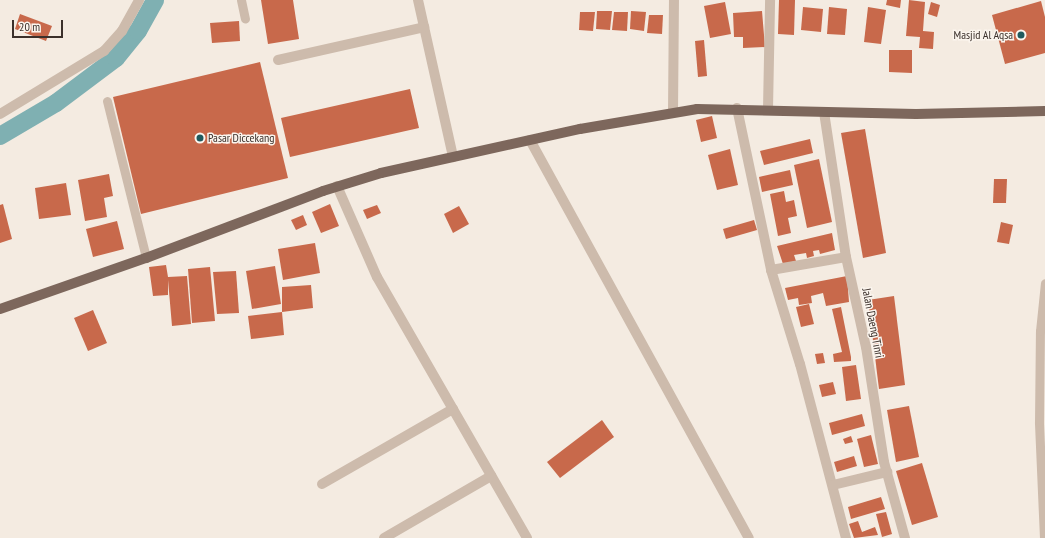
<!DOCTYPE html>
<style>
body{margin:0}
#map{position:relative;width:1045px;height:538px;overflow:hidden;background:#f4ebe1;font-family:"PT Sans Narrow",sans-serif}
div>[style]{position:absolute}
[style*='--x']{left:calc(var(--x)*1px);top:calc(var(--y)*1px);width:calc(var(--w)*1px);rotate:calc(var(--a)*1deg)}
.canal>*{height:18px;margin:-9px;padding:0 9px;transform-origin:9px;border-radius:9px;background:#7fb0b2}
.building>*{inset:0;background:#c8694b}
.lane>*{height:9px;margin:-4.5px;padding:0 4.5px;transform-origin:4.5px;border-radius:4.5px;background:#cdbbac}
.street>*{height:10px;margin:-5px;padding:0 5px;transform-origin:5px;border-radius:5px;background:#cdbbac}
.primary>*{height:10px;margin:-5px;padding:0 5px;transform-origin:5px;border-radius:5px;background:#7d675c}
.dots>*{width:11px;height:11px;translate:-50% -50%;box-sizing:border-box;border:2px solid #fbf5ee;border-radius:50%}
span{translate:-50% -50%;white-space:nowrap;text-align:center;line-height:1.15;-webkit-text-stroke:3px #fbf5ee;paint-order:stroke}
.poi-label{font-size:12px;color:#3b302b}
.right{translate:-100% -50%;text-align:right}
.left{translate:0 -50%;text-align:left}
.street-label{font-size:12px;color:#3b302b}
.scale{position:absolute;left:12px;top:20px;width:51px;height:18px;box-sizing:border-box;border:2px solid #3b302b;border-top:0;padding-left:5px;font-size:12px;line-height:14px;white-space:nowrap;color:#3b302b;-webkit-text-stroke:3px #fbf5ee;paint-order:stroke}
</style>
<div id="map">
<div class="canal">
<i style="--x:0;--y:136;--w:65;--a:-30.5"></i>
<i style="--x:56;--y:103;--w:75;--a:-36.9"></i>
<i style="--x:116;--y:58;--w:35;--a:-51"></i>
<i style="--x:138;--y:31;--w:35;--a:-61"></i>
</div>
<div class="building">
<i style="clip-path:polygon(261px 0,293px 0,299px 39px,268px 44px)"></i>
<i style="clip-path:polygon(779px 0,795px 0,794px 35px,778px 34px)"></i>
<i style="clip-path:polygon(887px 0,901px 0,900px 8px,886px 5px)"></i>
<i style="clip-path:polygon(909px 0,925px 2px,923px 31px,934px 32px,933px 49px,919px 48px,920px 37px,906px 36px)"></i>
<i style="clip-path:polygon(1041px 1px,1045px 17px,1045px 53px,1005px 64px,992px 15px)"></i>
<i style="clip-path:polygon(725px 2px,731px 34px,710px 38px,704px 6px)"></i>
<i style="clip-path:polygon(931px 2px,940px 5px,937px 17px,928px 14px)"></i>
<i style="clip-path:polygon(803px 7px,823px 9px,821px 32px,801px 30px)"></i>
<i style="clip-path:polygon(829px 7px,847px 9px,845px 35px,827px 34px)"></i>
<i style="clip-path:polygon(868px 7px,886px 10px,881px 44px,864px 42px)"></i>
<i style="clip-path:polygon(597px 11px,612px 11px,610px 30px,596px 29px)"></i>
<i style="clip-path:polygon(631px 11px,646px 12px,644px 31px,630px 29px)"></i>
<i style="clip-path:polygon(762px 11px,765px 47px,743px 48px,743px 37px,734px 37px,733px 13px)"></i>
<i style="clip-path:polygon(580px 12px,595px 12px,593px 31px,579px 30px)"></i>
<i style="clip-path:polygon(614px 12px,628px 12px,627px 31px,612px 30px)"></i>
<i style="clip-path:polygon(20px 14px,52px 26px,46px 41px,15px 29px)"></i>
<i style="clip-path:polygon(649px 15px,663px 15px,662px 34px,647px 33px)"></i>
<i style="clip-path:polygon(239px 21px,240px 41px,212px 43px,210px 23px)"></i>
<i style="clip-path:polygon(704px 40px,707px 76px,698px 77px,695px 41px)"></i>
<i style="clip-path:polygon(889px 50px,912px 50px,912px 73px,889px 72px)"></i>
<i style="clip-path:polygon(260px 62px,288px 178px,141px 214px,113px 97px)"></i>
<i style="clip-path:polygon(410px 89px,419px 128px,290px 157px,281px 118px)"></i>
<i style="clip-path:polygon(712px 116px,717px 138px,701px 142px,696px 120px)"></i>
<i style="clip-path:polygon(865px 129px,886px 253px,863px 258px,841px 133px)"></i>
<i style="clip-path:polygon(810px 139px,813px 153px,764px 165px,760px 151px)"></i>
<i style="clip-path:polygon(730px 149px,738px 185px,717px 190px,708px 155px)"></i>
<i style="clip-path:polygon(819px 159px,832px 222px,807px 228px,794px 165px)"></i>
<i style="clip-path:polygon(790px 170px,793px 185px,762px 192px,759px 177px)"></i>
<i style="clip-path:polygon(109px 174px,113px 196px,104px 198px,107px 217px,85px 221px,78px 180px)"></i>
<i style="clip-path:polygon(994px 179px,1007px 179px,1006px 203px,993px 203px)"></i>
<i style="clip-path:polygon(66px 183px,71px 215px,39px 219px,35px 188px)"></i>
<i style="clip-path:polygon(784px 191px,786px 202px,794px 200px,797px 216px,788px 218px,791px 233px,778px 236px,770px 194px)"></i>
<i style="clip-path:polygon(3px 204px,12px 239px,0 243px,0 205px)"></i>
<i style="clip-path:polygon(330px 204px,339px 226px,321px 233px,312px 212px)"></i>
<i style="clip-path:polygon(377px 205px,381px 213px,367px 219px,363px 210px)"></i>
<i style="clip-path:polygon(459px 206px,469px 224px,453px 233px,444px 214px)"></i>
<i style="clip-path:polygon(303px 215px,307px 225px,296px 230px,291px 220px)"></i>
<i style="clip-path:polygon(754px 220px,757px 230px,726px 239px,723px 229px)"></i>
<i style="clip-path:polygon(117px 221px,124px 249px,93px 257px,86px 229px)"></i>
<i style="clip-path:polygon(1001px 222px,1013px 225px,1009px 244px,997px 242px)"></i>
<i style="clip-path:polygon(832px 233px,835px 250px,820px 254px,819px 250px,813px 251px,814px 256px,807px 258px,806px 253px,794px 255px,796px 261px,783px 264px,777px 246px)"></i>
<i style="clip-path:polygon(315px 243px,320px 273px,283px 280px,278px 249px)"></i>
<i style="clip-path:polygon(166px 265px,168px 277px,187px 276px,191px 324px,172px 326px,168px 280px,168px 295px,153px 296px,149px 267px)"></i>
<i style="clip-path:polygon(275px 266px,281px 304px,252px 309px,246px 271px)"></i>
<i style="clip-path:polygon(210px 267px,215px 321px,192px 323px,188px 269px)"></i>
<i style="clip-path:polygon(236px 271px,239px 313px,217px 314px,213px 272px)"></i>
<i style="clip-path:polygon(847px 276px,849px 302px,826px 306px,823px 293px,811px 296px,812px 303px,799px 305px,798px 298px,788px 300px,785px 288px)"></i>
<i style="clip-path:polygon(311px 285px,313px 308px,282px 312px,284px 335px,251px 339px,248px 316px,282px 312px,282px 287px)"></i>
<i style="clip-path:polygon(894px 296px,905px 385px,879px 389px,868px 300px)"></i>
<i style="clip-path:polygon(809px 304px,814px 324px,801px 327px,796px 307px)"></i>
<i style="clip-path:polygon(841px 307px,851px 357px,851px 361px,834px 362px,833px 354px,842px 352px,832px 309px)"></i>
<i style="clip-path:polygon(93px 310px,107px 343px,88px 351px,74px 318px)"></i>
<i style="clip-path:polygon(823px 353px,825px 363px,817px 364px,815px 354px)"></i>
<i style="clip-path:polygon(856px 365px,861px 399px,846px 401px,842px 367px)"></i>
<i style="clip-path:polygon(833px 382px,836px 394px,822px 397px,819px 385px)"></i>
<i style="clip-path:polygon(909px 406px,919px 457px,896px 462px,887px 410px)"></i>
<i style="clip-path:polygon(862px 414px,865px 426px,832px 435px,829px 423px)"></i>
<i style="clip-path:polygon(602px 420px,614px 437px,560px 478px,547px 462px)"></i>
<i style="clip-path:polygon(871px 435px,878px 464px,864px 467px,857px 439px)"></i>
<i style="clip-path:polygon(851px 436px,853px 442px,845px 444px,843px 439px)"></i>
<i style="clip-path:polygon(854px 456px,857px 466px,837px 472px,834px 462px)"></i>
<i style="clip-path:polygon(922px 463px,938px 517px,912px 525px,896px 471px)"></i>
<i style="clip-path:polygon(881px 497px,885px 509px,851px 519px,848px 507px)"></i>
<i style="clip-path:polygon(886px 512px,892px 534px,882px 537px,876px 514px)"></i>
<i style="clip-path:polygon(858px 521px,862px 532px,875px 527px,878px 535px,854px 538px,849px 524px)"></i>
</div>
<div class="lane">
<i style="--x:241;--y:0;--w:19;--a:78"></i>
<i style="--x:107;--y:101;--w:162;--a:76"></i>
<i style="--x:1044;--y:538;--w:116;--a:-92.5"></i>
<i style="--x:1039;--y:422;--w:91;--a:-89.4"></i>
<i style="--x:1040;--y:331;--w:48;--a:-84.1"></i>
</div>
<div class="street">
<i style="--x:418;--y:0;--w:161;--a:77.4"></i>
<i style="--x:278;--y:60;--w:150;--a:-12.7"></i>
<i style="--x:737;--y:108;--w:166;--a:78.1"></i>
<i style="--x:771;--y:270;--w:98;--a:72.9"></i>
<i style="--x:800;--y:364;--w:180;--a:75.2"></i>
<i style="--x:768;--y:109;--w:109;--a:-88.9"></i>
<i style="--x:673;--y:112;--w:112;--a:-89.5"></i>
<i style="--x:824;--y:112;--w:147;--a:81.4"></i>
<i style="--x:846;--y:257;--w:92;--a:77.5"></i>
<i style="--x:866;--y:347;--w:116;--a:81.1"></i>
<i style="--x:884;--y:462;--w:79;--a:74.6"></i>
<i style="--x:0;--y:114;--w:122;--a:-31.2"></i>
<i style="--x:104;--y:51;--w:27;--a:-48"></i>
<i style="--x:122;--y:31;--w:35;--a:-61"></i>
<i style="--x:530;--y:140;--w:454;--a:61.2"></i>
<i style="--x:337;--y:186;--w:99;--a:66.3"></i>
<i style="--x:377;--y:277;--w:301;--a:60.1"></i>
<i style="--x:771;--y:270;--w:76;--a:-9.8"></i>
<i style="--x:322;--y:484;--w:151;--a:-29.8"></i>
<i style="--x:833;--y:485;--w:56;--a:-13.5"></i>
<i style="--x:384;--y:538;--w:124;--a:-30.1"></i>
</div>
<div class="primary">
<i style="--x:0;--y:309;--w:155;--a:-19.3"></i>
<i style="--x:146;--y:258;--w:189;--a:-20.7"></i>
<i style="--x:323;--y:191;--w:61;--a:-17.2"></i>
<i style="--x:381;--y:173;--w:204;--a:-12.5"></i>
<i style="--x:580;--y:129;--w:119;--a:-9.7"></i>
<i style="--x:697;--y:109;--w:219;--a:1.3"></i>
<i style="--x:916;--y:114;--w:129;--a:-1.3"></i>
</div>
<div class="dots">
<i style="left:1021px;top:35px;background:#1f5a5e"></i>
<i style="left:200px;top:138px;background:#1f5a5e"></i>
</div>
<div class="poi-label">
<span class="right" style="left:1013px;top:35px">Masjid Al Aqsa</span>
<span class="left" style="left:208px;top:138px">Pasar Diccekang</span>
</div>
<div class="street-label">
<span style="left:873px;top:323px;rotate:79deg">Jalan Daeng Tinri</span>
</div>
<div class="scale">20 m</div>
</div>
